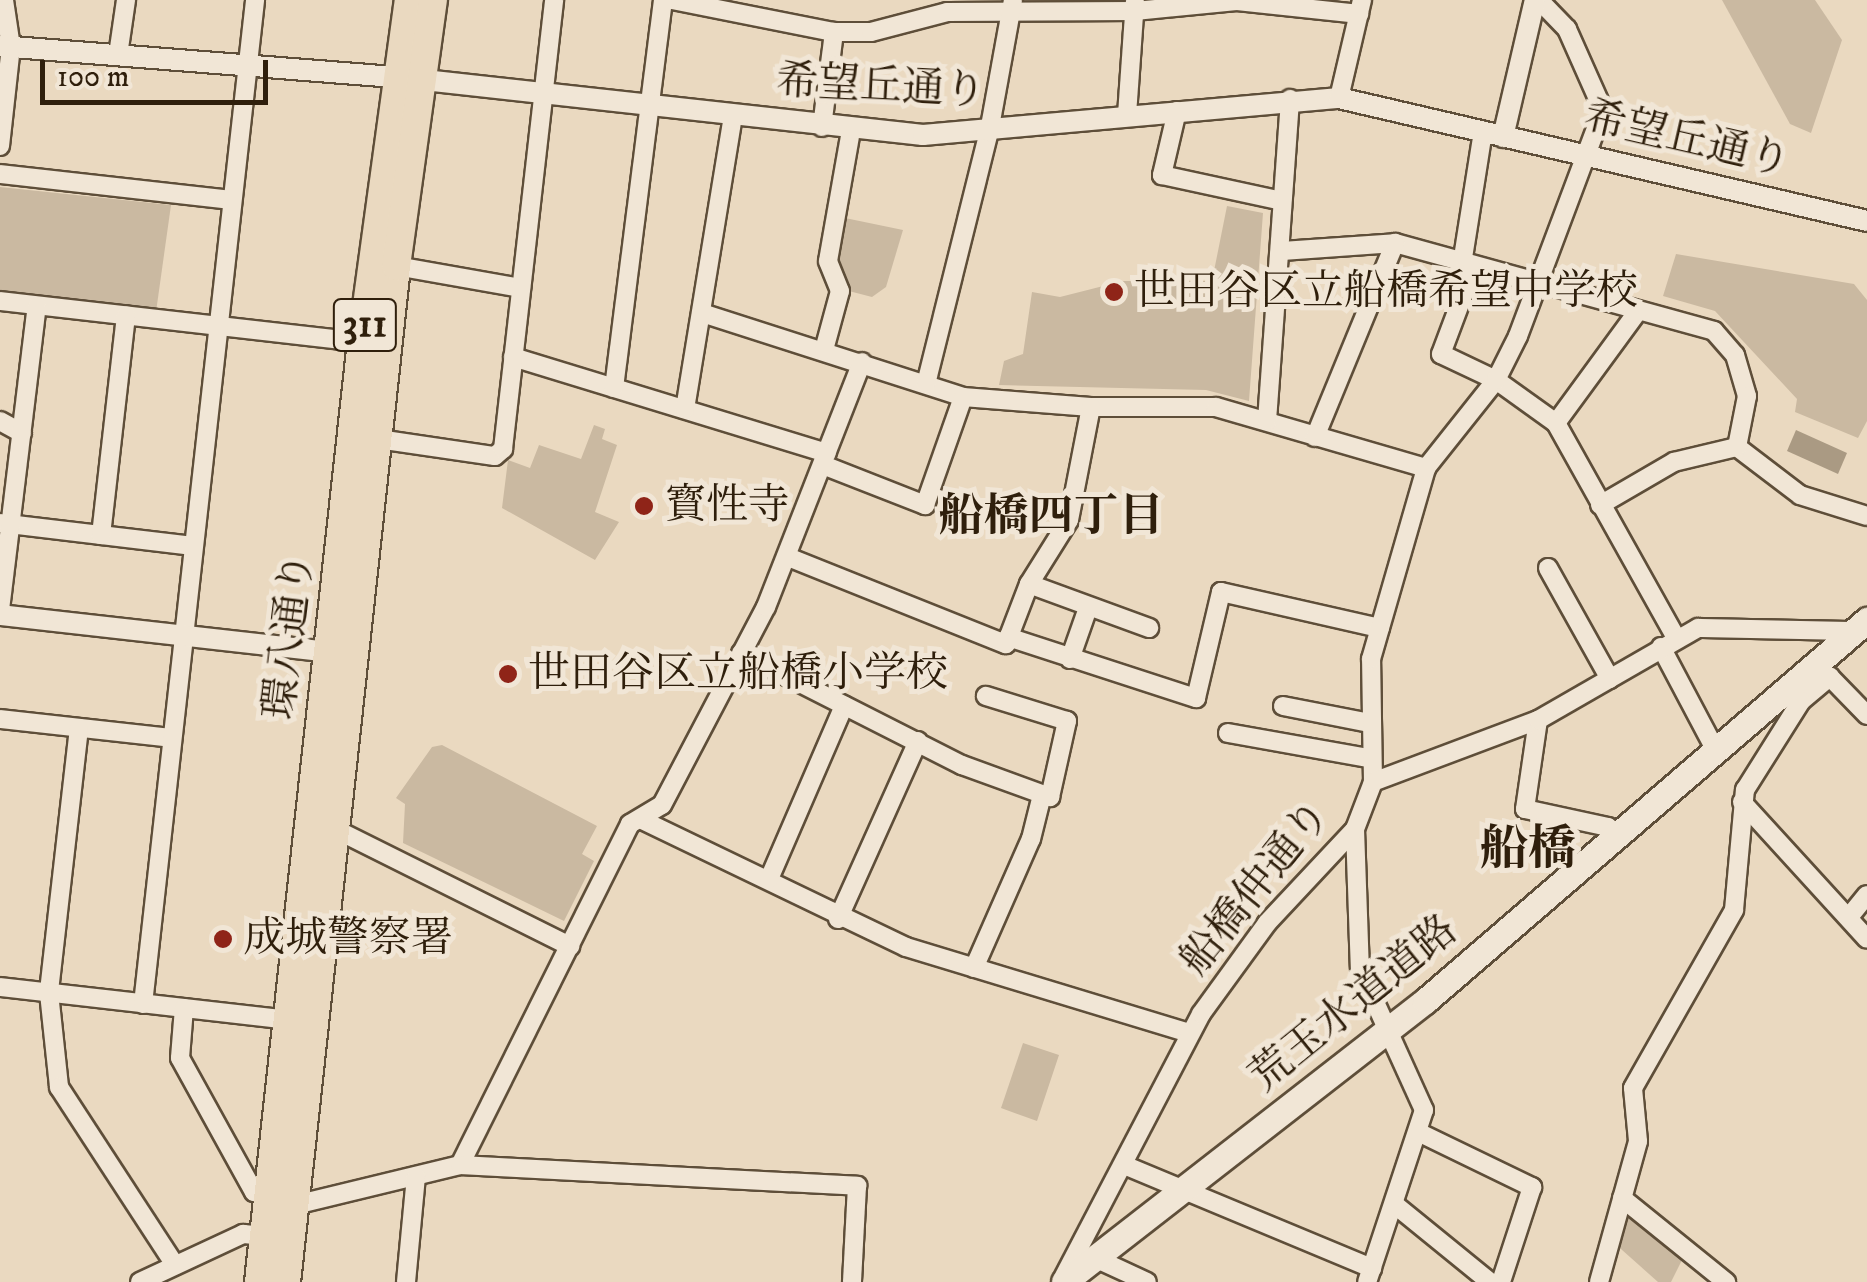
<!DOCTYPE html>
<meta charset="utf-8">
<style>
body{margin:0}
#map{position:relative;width:1867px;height:1282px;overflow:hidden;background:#ead9c0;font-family:"IM FELL DW Pica","Noto Serif JP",serif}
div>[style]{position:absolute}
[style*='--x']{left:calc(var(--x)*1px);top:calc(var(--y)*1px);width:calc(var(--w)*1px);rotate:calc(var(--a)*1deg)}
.green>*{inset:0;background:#cab9a1}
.water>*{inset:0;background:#aa9a83}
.roads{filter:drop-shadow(2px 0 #5e4e39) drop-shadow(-2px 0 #5e4e39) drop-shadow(0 2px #5e4e39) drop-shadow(0 -2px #5e4e39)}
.minor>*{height:18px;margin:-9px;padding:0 9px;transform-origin:9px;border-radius:9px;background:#f1e6d6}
.tertiary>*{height:20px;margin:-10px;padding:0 10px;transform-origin:10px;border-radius:10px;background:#f1e6d6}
.secondary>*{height:25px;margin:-12.5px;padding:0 12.5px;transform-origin:12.5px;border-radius:12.5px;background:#f1e6d6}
.primary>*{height:28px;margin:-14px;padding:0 14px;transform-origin:14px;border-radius:14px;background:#ead9c0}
.dots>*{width:28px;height:28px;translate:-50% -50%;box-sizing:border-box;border:5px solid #f1e6d6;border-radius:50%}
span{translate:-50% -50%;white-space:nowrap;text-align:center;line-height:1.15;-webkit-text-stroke:10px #f1e6d6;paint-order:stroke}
.shield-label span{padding:2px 8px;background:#f1e6d6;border:2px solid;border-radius:8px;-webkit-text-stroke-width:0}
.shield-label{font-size:40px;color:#2f1f0c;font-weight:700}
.street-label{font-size:42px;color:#2f1f0c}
.poi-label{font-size:42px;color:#2f1f0c}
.left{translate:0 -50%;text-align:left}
.neighbourhood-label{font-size:45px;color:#2f1f0c;font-weight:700}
.quarter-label{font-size:48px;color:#2f1f0c;font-weight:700}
.scale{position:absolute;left:40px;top:60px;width:228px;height:45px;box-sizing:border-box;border:5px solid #2f1f0c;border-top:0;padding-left:12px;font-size:30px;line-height:35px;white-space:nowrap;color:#2f1f0c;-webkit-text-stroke:8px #f1e6d6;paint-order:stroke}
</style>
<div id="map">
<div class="green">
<i style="clip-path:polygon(1722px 0,1815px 0,1842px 40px,1811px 133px,1790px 124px)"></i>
<i style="clip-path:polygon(0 187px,171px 205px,156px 312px,0 290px)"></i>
<i style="clip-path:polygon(1227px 206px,1263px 213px,1249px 401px,1206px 390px,999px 385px,1004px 361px,1023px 354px,1032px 292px,1060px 297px,1123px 281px,1212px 281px)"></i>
<i style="clip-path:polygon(845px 218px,903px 230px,886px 287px,872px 297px,845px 290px,835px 262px)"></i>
<i style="clip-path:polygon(1676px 254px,1854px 284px,1867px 300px,1867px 421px,1858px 438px,1795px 412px,1797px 399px,1715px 311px,1663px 296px)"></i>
<i style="clip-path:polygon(594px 425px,605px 429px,602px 439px,617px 445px,595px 512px,619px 522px,595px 560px,502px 508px,508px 460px,530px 468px,539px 445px,581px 459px)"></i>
<i style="clip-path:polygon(442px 745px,597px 826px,582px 854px,594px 861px,564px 921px,403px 843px,405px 804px,396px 798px,432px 747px)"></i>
<i style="clip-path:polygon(1023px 1043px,1059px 1055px,1037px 1121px,1001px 1108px)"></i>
<i style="clip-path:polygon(1623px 1200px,1686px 1252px,1671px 1282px,1658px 1282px,1612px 1241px)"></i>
</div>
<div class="water">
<i style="clip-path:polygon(1796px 430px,1847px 453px,1838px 474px,1787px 451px)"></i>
</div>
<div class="roads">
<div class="minor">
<i style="--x:672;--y:0;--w:165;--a:11.2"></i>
<i style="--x:834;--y:32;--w:37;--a:0"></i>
<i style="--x:871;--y:32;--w:79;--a:-14.7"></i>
<i style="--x:947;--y:12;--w:188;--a:-0.3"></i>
<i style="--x:1135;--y:11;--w:102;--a:-5.6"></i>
<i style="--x:1237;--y:1;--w:123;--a:6.1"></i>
<i style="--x:118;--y:55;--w:56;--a:-81.7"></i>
<i style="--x:1339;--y:98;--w:101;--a:-76.8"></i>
<i style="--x:1177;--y:111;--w:66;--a:103.2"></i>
<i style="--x:1162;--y:175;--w:123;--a:12.2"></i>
<i style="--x:1127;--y:115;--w:114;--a:-86"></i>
<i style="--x:822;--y:127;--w:96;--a:-82.8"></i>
<i style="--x:0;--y:146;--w:100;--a:-83.7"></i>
<i style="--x:11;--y:47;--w:48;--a:-98.5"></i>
<i style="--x:0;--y:174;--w:233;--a:6.4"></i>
<i style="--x:1282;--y:251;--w:113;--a:-4"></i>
<i style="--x:1395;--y:243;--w:331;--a:15.4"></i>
<i style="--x:1714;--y:331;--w:32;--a:49"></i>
<i style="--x:1735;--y:355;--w:43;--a:73.7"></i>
<i style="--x:1747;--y:396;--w:52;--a:101.1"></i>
<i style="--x:1737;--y:447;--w:79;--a:37.3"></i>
<i style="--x:1800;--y:495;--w:70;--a:17.4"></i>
<i style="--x:1462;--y:264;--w:135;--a:-81"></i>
<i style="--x:396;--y:266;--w:127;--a:10"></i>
<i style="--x:1473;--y:269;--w:91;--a:110.6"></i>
<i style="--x:1441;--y:354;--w:61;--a:25.3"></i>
<i style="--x:1496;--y:380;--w:74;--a:35.6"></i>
<i style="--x:1556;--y:423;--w:246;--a:60.8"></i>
<i style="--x:0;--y:301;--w:364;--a:6.5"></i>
<i style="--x:702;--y:313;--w:274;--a:17.8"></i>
<i style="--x:963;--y:397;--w:128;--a:4.5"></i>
<i style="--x:1091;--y:407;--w:125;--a:0"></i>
<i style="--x:1216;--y:407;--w:219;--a:16.2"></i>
<i style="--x:824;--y:350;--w:61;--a:-74.8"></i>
<i style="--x:840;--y:291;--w:32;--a:-112"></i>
<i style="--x:828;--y:261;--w:133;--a:-80"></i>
<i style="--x:513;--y:357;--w:328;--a:17"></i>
<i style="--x:926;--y:384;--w:260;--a:-76"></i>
<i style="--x:989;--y:132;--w:134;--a:-79.7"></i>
<i style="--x:614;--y:388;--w:391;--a:-82.8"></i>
<i style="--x:685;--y:409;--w:297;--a:-80.7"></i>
<i style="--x:0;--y:421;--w:25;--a:29"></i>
<i style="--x:1267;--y:421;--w:323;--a:-85.9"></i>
<i style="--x:1556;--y:423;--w:139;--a:-53.8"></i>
<i style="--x:1315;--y:437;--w:210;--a:-67.6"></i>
<i style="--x:378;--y:439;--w:118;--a:8.3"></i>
<i style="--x:495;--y:456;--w:11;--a:-41"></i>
<i style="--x:503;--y:449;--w:452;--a:-83.5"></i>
<i style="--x:823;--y:465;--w:110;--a:21.4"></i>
<i style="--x:925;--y:505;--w:114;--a:-70.6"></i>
<i style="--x:1600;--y:505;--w:86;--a:-30.2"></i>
<i style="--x:1674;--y:462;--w:65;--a:-13.4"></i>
<i style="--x:0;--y:523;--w:194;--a:6.8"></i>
<i style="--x:101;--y:535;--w:221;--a:-83.5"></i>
<i style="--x:788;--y:557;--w:235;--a:21.8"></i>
<i style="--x:1006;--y:644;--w:64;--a:-69"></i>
<i style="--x:1029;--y:584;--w:75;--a:-58"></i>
<i style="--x:1069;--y:520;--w:115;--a:-79"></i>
<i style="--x:1548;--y:568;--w:127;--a:60.8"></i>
<i style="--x:1029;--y:584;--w:128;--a:20.1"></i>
<i style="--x:0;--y:610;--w:306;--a:-83.1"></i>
<i style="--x:1008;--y:637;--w:198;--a:18"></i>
<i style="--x:1196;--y:698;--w:109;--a:-76.7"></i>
<i style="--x:1221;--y:592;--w:163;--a:12.8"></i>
<i style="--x:1661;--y:647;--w:118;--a:62.1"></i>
<i style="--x:741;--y:653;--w:248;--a:26.9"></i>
<i style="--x:962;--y:765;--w:94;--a:20"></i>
<i style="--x:1050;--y:797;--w:78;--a:-77.4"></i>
<i style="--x:1067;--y:721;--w:85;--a:-162.8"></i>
<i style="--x:1070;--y:659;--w:54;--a:-70.6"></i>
<i style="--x:1792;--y:693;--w:12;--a:42"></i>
<i style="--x:1801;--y:701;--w:38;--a:-40"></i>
<i style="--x:1830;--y:677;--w:53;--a:45.8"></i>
<i style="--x:1283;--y:706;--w:89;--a:11.1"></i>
<i style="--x:0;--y:719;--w:172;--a:6.3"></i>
<i style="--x:1538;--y:720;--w:90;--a:98.3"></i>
<i style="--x:1525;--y:809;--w:85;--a:12.2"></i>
<i style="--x:1608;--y:827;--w:13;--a:48"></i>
<i style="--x:79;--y:728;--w:267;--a:96.5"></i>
<i style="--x:49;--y:993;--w:95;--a:83.9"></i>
<i style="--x:59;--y:1087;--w:212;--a:56.9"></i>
<i style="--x:1228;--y:733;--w:143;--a:10.1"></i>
<i style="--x:1373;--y:782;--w:123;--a:-90.9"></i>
<i style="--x:1371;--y:659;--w:199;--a:-73.9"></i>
<i style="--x:1426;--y:468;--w:112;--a:-51.5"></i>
<i style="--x:1496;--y:380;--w:49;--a:-63.4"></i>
<i style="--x:1518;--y:336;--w:241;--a:-69.4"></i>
<i style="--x:1603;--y:110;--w:89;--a:-114"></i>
<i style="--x:1567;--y:29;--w:40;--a:-134"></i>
<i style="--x:1742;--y:802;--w:185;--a:47.6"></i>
<i style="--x:640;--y:819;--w:295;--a:25.7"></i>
<i style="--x:906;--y:947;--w:296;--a:16.9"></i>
<i style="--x:335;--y:829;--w:263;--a:26.5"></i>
<i style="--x:1355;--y:829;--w:140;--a:88"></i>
<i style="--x:1360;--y:969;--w:155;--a:65.6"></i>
<i style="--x:1424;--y:1110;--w:181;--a:108.3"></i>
<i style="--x:769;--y:879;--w:189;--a:-66.6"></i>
<i style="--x:1849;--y:917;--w:28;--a:-51"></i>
<i style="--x:838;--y:919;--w:195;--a:-65.8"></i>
<i style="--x:974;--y:968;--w:141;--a:-66.2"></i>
<i style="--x:1031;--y:839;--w:45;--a:-76"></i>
<i style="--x:0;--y:987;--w:300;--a:6.5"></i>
<i style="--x:143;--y:1004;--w:1010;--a:-83.63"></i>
<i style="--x:184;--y:1008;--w:50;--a:94.6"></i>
<i style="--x:180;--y:1058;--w:153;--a:61.1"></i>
<i style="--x:254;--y:1192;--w:15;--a:8"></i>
<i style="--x:1418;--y:1132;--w:127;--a:25.8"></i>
<i style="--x:1532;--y:1187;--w:100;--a:108.1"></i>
<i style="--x:460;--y:1165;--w:381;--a:-63.5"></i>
<i style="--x:630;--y:824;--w:37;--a:-31"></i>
<i style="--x:662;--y:805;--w:224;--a:-62.3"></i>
<i style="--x:766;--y:607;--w:263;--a:-68.6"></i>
<i style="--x:1124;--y:1165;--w:269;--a:22.6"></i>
<i style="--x:1622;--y:1198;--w:134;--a:38.9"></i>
<i style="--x:1394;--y:1204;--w:124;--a:39.1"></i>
<i style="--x:291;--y:1206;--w:174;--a:-13.6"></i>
<i style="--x:460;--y:1165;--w:398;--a:3"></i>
<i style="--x:857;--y:1186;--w:96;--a:93"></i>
<i style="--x:1095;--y:1258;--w:57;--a:24.8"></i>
<i style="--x:1062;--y:1280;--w:300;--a:-62.4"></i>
<i style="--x:1201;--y:1014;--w:112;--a:-54"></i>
<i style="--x:1267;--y:923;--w:129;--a:-46.9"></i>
<i style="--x:1355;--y:829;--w:50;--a:-69"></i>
<i style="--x:1373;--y:782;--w:176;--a:-20.6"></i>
<i style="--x:1538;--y:720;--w:185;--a:-29.9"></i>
<i style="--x:1698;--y:628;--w:155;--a:1.1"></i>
<i style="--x:140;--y:1282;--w:114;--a:-25"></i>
<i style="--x:243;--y:1234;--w:21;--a:5"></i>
<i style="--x:406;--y:1282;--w:106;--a:-84.6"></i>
<i style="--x:1599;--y:1282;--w:146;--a:-74.5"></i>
<i style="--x:1638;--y:1141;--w:53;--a:-95.4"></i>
<i style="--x:1633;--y:1088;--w:205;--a:-60.4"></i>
<i style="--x:1734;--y:910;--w:121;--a:-84.8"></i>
<i style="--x:1745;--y:790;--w:105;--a:-57.8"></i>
</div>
<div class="tertiary">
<i style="--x:0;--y:46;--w:398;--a:4.5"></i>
<i style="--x:397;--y:77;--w:529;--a:6.29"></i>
<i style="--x:923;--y:135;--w:418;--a:-5.1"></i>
<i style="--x:1339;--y:98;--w:542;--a:13.11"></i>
<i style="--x:1503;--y:137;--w:141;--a:-76.9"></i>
<i style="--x:0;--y:615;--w:343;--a:6.4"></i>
</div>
<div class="secondary">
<i style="--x:1064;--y:1282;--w:457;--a:-37.9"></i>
<i style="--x:1425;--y:1001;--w:584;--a:-40.76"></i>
</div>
<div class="primary">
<i style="--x:259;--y:1282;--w:946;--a:-83.75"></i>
<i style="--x:362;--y:342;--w:345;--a:-82.2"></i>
<i style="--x:286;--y:1282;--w:1022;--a:-83.82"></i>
<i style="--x:396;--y:266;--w:269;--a:-82.1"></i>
</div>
</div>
<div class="dots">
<i style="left:1114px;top:292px;background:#8f2418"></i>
<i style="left:644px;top:506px;background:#8f2418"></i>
<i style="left:508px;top:674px;background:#8f2418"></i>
<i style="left:223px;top:939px;background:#8f2418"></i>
</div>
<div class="shield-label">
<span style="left:365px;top:325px">311</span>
</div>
<div class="street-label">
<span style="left:881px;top:87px;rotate:3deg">希望丘通り</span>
<span style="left:1687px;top:140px;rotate:13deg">希望丘通り</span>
<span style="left:290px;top:636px;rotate:-83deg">環八通り</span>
<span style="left:1256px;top:888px;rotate:-51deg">船橋仲通り</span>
<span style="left:1354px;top:1004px;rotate:-39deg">荒玉水道道路</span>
</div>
<div class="poi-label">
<span class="left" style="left:1134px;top:292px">世田谷区立船橋希望中学校</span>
<span class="left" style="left:664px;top:506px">寳性寺</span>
<span class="left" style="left:528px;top:674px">世田谷区立船橋小学校</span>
<span class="left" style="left:243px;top:939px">成城警察署</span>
</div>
<div class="neighbourhood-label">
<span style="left:1051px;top:518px">船橋四丁目</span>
</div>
<div class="quarter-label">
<span style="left:1528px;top:851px">船橋</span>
</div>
<div class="scale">100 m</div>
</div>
